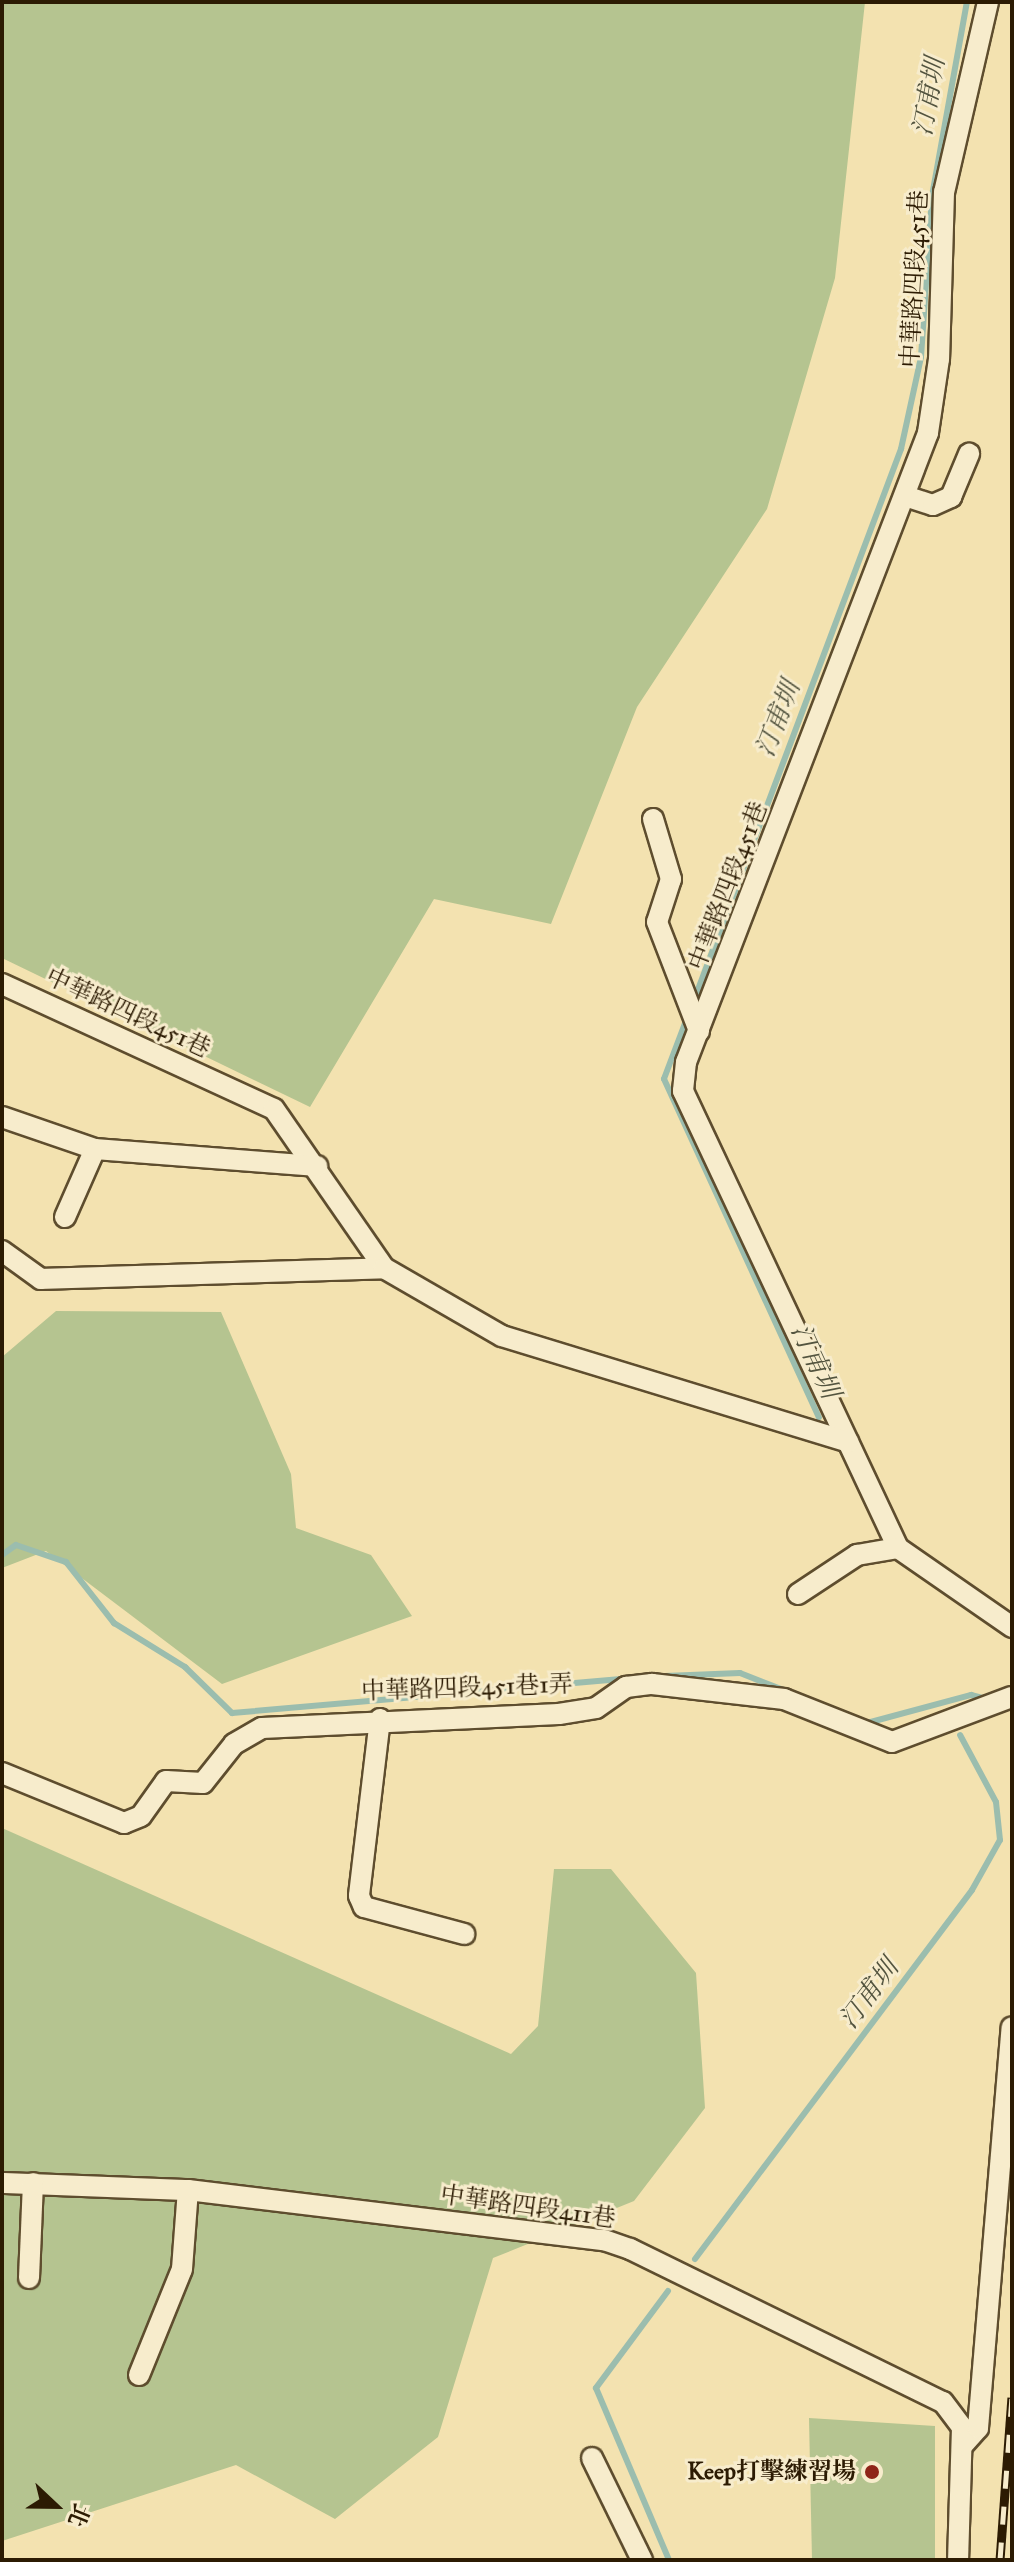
<!DOCTYPE html>
<meta charset="utf-8">
<style>
body{margin:0}
#map{position:relative;width:1014px;height:2562px;overflow:hidden;background:#f3e2b0;font-family:"IM FELL Great Primer","Noto Serif TC",serif}
div>[style]{position:absolute}
[style*='--x']{left:calc(var(--x)*1px);top:calc(var(--y)*1px);width:calc(var(--w)*1px);rotate:calc(var(--a)*1deg)}
.green>*{inset:0;background:#b5c490}
.stream>*{height:6px;margin:-3px;padding:0 3px;transform-origin:3px;border-radius:3px;background:#9bbdae}
.roads{filter:drop-shadow(2px 0 #5e4d2e) drop-shadow(-2px 0 #5e4d2e) drop-shadow(0 2px #5e4d2e) drop-shadow(0 -2px #5e4d2e)}
.minor>*{height:20px;margin:-10px;padding:0 10px;transform-origin:10px;border-radius:10px;background:#f7eccc}
.rail>*{height:9px;margin-top:-4.5px;transform-origin:0;background:repeating-linear-gradient(90deg,#f7eccc 0 18px,#2c1b03 0 36px);box-sizing:border-box;border-block:2px solid #2c1b03}
.dots>*{width:22px;height:22px;translate:-50% -50%;box-sizing:border-box;border:4px solid #f7eccc;border-radius:50%}
span{translate:-50% -50%;white-space:nowrap;text-align:center;line-height:1.15;-webkit-text-stroke:6px #f7eccc;paint-order:stroke}
.street-label{font-size:24px;color:#2c1b03}
.poi-label{font-size:24px;color:#2c1b03;font-weight:700}
.right{translate:-100% -50%;text-align:right}
.water-label{font-size:26px;color:#53543f;font-style:italic}
.frame{position:absolute;inset:0;border:4px solid #2c1b03;pointer-events:none}
.north{position:absolute;left:16px;top:2466px;width:80px;height:80px;-webkit-text-stroke:6px #f7eccc;paint-order:stroke;rotate:112deg;font-size:22px;font-weight:700;line-height:32px;text-align:center;color:#2c1b03}
.north::after{content:'';display:block;margin:auto;width:28px;height:36px;background:#2c1b03;clip-path:polygon(50% 0,100% 100%,50% 72%,0 100%)}
</style>
<div id="map">
<div class="green">
<i style="clip-path:polygon(2px 2px,865px 2px,835px 278px,767px 509px,637px 707px,551px 924px,434px 899px,310px 1107px,2px 958px)"></i>
<i style="clip-path:polygon(56px 1311px,221px 1312px,291px 1474px,296px 1528px,371px 1555px,412px 1616px,222px 1684px,46px 1551px,2px 1568px,2px 1357px)"></i>
<i style="clip-path:polygon(2px 1828px,511px 2054px,538px 2026px,554px 1869px,611px 1869px,696px 1973px,705px 2108px,634px 2201px,493px 2258px,438px 2437px,335px 2519px,236px 2465px,2px 2541px)"></i>
<i style="clip-path:polygon(809px 2418px,935px 2426px,935px 2560px,812px 2560px)"></i>
</div>
<div class="stream">
<i style="--x:694;--y:1000;--w:589;--a:-69.41"></i>
<i style="--x:901;--y:449;--w:94;--a:-77.7"></i>
<i style="--x:921;--y:357;--w:161;--a:-86.1"></i>
<i style="--x:932;--y:196;--w:197;--a:-79.8"></i>
<i style="--x:687;--y:1018;--w:65;--a:110.7"></i>
<i style="--x:664;--y:1079;--w:372;--a:65.4"></i>
<i style="--x:2;--y:1555;--w:17;--a:-36"></i>
<i style="--x:16;--y:1545;--w:53;--a:18.8"></i>
<i style="--x:66;--y:1562;--w:78;--a:51.8"></i>
<i style="--x:114;--y:1623;--w:84;--a:31.8"></i>
<i style="--x:185;--y:1667;--w:66;--a:44.4"></i>
<i style="--x:232;--y:1713;--w:399;--a:-5"></i>
<i style="--x:665;--y:1676;--w:75;--a:-2.3"></i>
<i style="--x:740;--y:1673;--w:49;--a:21.4"></i>
<i style="--x:867;--y:1723;--w:108;--a:-15.1"></i>
<i style="--x:971;--y:1695;--w:16;--a:14"></i>
<i style="--x:695;--y:2259;--w:461;--a:-53.1"></i>
<i style="--x:972;--y:1890;--w:57;--a:-60.8"></i>
<i style="--x:1000;--y:1840;--w:38;--a:-96"></i>
<i style="--x:996;--y:1802;--w:76;--a:-118.2"></i>
<i style="--x:668;--y:2291;--w:121;--a:126.6"></i>
<i style="--x:596;--y:2388;--w:187;--a:67"></i>
</div>
<div class="roads">
<div class="minor">
<i style="--x:988;--y:2;--w:195;--a:103"></i>
<i style="--x:944;--y:192;--w:167;--a:91.7"></i>
<i style="--x:939;--y:359;--w:75;--a:98.5"></i>
<i style="--x:928;--y:433;--w:674;--a:111.04"></i>
<i style="--x:686;--y:1062;--w:29;--a:96"></i>
<i style="--x:683;--y:1091;--w:505;--a:64.8"></i>
<i style="--x:898;--y:1548;--w:139;--a:34.7"></i>
<i style="--x:905;--y:496;--w:29;--a:18"></i>
<i style="--x:933;--y:505;--w:20;--a:-24"></i>
<i style="--x:951;--y:497;--w:47;--a:-67.3"></i>
<i style="--x:653;--y:819;--w:63;--a:73.3"></i>
<i style="--x:671;--y:879;--w:45;--a:108"></i>
<i style="--x:657;--y:922;--w:117;--a:68.9"></i>
<i style="--x:2;--y:984;--w:299;--a:24.7"></i>
<i style="--x:274;--y:1109;--w:193;--a:55.3"></i>
<i style="--x:2;--y:1117;--w:98;--a:19"></i>
<i style="--x:95;--y:1149;--w:223;--a:4.4"></i>
<i style="--x:65;--y:1217;--w:74;--a:-66.2"></i>
<i style="--x:2;--y:1251;--w:48;--a:35.7"></i>
<i style="--x:41;--y:1279;--w:343;--a:-1.8"></i>
<i style="--x:384;--y:1268;--w:136;--a:30"></i>
<i style="--x:502;--y:1336;--w:362;--a:17"></i>
<i style="--x:798;--y:1594;--w:71;--a:-33.5"></i>
<i style="--x:857;--y:1555;--w:42;--a:-9.7"></i>
<i style="--x:380;--y:1719;--w:178;--a:96.8"></i>
<i style="--x:359;--y:1896;--w:12;--a:66"></i>
<i style="--x:364;--y:1907;--w:104;--a:15.1"></i>
<i style="--x:2;--y:1773;--w:132;--a:22.3"></i>
<i style="--x:124;--y:1823;--w:18;--a:-22"></i>
<i style="--x:141;--y:1816;--w:43;--a:-54.5"></i>
<i style="--x:166;--y:1781;--w:37;--a:3"></i>
<i style="--x:203;--y:1783;--w:50;--a:-51.5"></i>
<i style="--x:234;--y:1744;--w:32;--a:-30"></i>
<i style="--x:262;--y:1728;--w:297;--a:-2.7"></i>
<i style="--x:559;--y:1714;--w:37;--a:-9"></i>
<i style="--x:596;--y:1708;--w:37;--a:-35"></i>
<i style="--x:626;--y:1687;--w:26;--a:-7"></i>
<i style="--x:652;--y:1684;--w:133;--a:6.5"></i>
<i style="--x:784;--y:1699;--w:116;--a:21.7"></i>
<i style="--x:892;--y:1742;--w:128;--a:-20.6"></i>
<i style="--x:2;--y:2183;--w:186;--a:2.2"></i>
<i style="--x:188;--y:2190;--w:419;--a:6.9"></i>
<i style="--x:604;--y:2240;--w:28;--a:19"></i>
<i style="--x:630;--y:2249;--w:348;--a:26.1"></i>
<i style="--x:943;--y:2402;--w:31;--a:53"></i>
<i style="--x:962;--y:2427;--w:133;--a:91.7"></i>
<i style="--x:29;--y:2278;--w:95;--a:-87.6"></i>
<i style="--x:139;--y:2375;--w:114;--a:-67.9"></i>
<i style="--x:182;--y:2269;--w:79;--a:-85.7"></i>
<i style="--x:962;--y:2446;--w:24;--a:-48"></i>
<i style="--x:978;--y:2428;--w:402;--a:-85.2"></i>
<i style="--x:592;--y:2458;--w:114;--a:63.9"></i>
</div>
</div>
<div class="rail">
<i style="--x:1000;--y:2560;--w:163;--a:-85.8"></i>
</div>
<div class="dots">
<i style="left:872px;top:2472px;background:#8f2418"></i>
</div>
<div class="street-label">
<span style="left:915px;top:279px;rotate:-87deg">中華路四段451巷</span>
<span style="left:728px;top:886px;rotate:-69deg">中華路四段451巷</span>
<span style="left:128px;top:1013px;rotate:25deg">中華路四段451巷</span>
<span style="left:467px;top:1688px;rotate:-2deg">中華路四段451巷1弄</span>
<span style="left:528px;top:2207px;rotate:8deg">中華路四段411巷</span>
</div>
<div class="poi-label">
<span class="right" style="left:856px;top:2472px">Keep打擊練習場</span>
</div>
<div class="water-label">
<span style="left:929px;top:97px;rotate:-80deg">汀甫圳</span>
<span style="left:778px;top:719px;rotate:-69deg">汀甫圳</span>
<span style="left:815px;top:1361px;rotate:65deg">汀甫圳</span>
<span style="left:869px;top:1994px;rotate:-53deg">汀甫圳</span>
</div>
<div class="frame"></div>
<div class="north">北</div>
</div>
